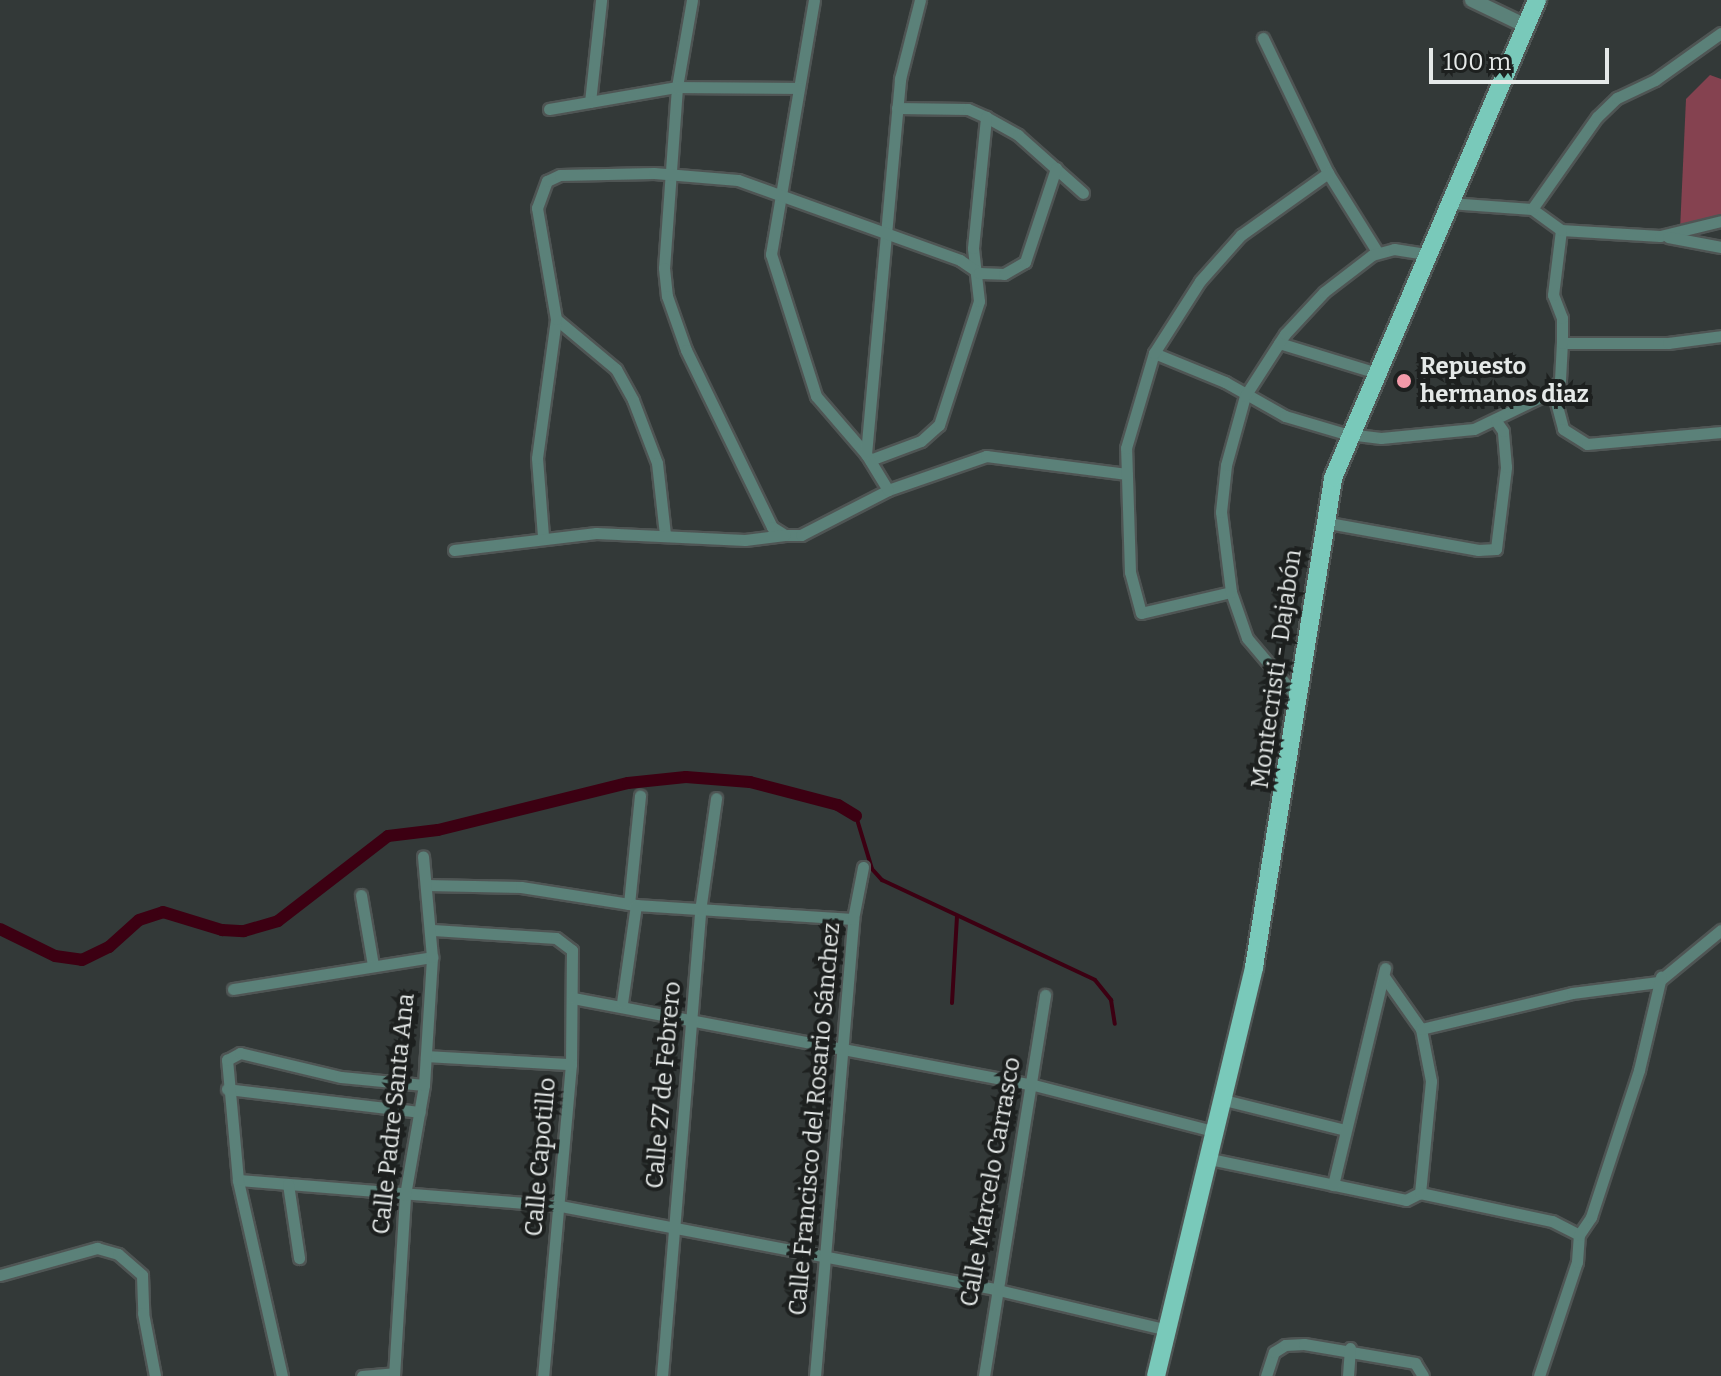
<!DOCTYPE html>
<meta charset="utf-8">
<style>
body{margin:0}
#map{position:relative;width:1721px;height:1376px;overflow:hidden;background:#333938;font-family:Bitter,serif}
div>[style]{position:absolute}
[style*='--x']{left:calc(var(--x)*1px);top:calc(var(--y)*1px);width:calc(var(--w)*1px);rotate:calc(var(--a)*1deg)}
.green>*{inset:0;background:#854250}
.stream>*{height:4px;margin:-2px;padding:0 2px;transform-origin:2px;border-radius:2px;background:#3c0012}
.canal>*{height:12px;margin:-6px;padding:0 6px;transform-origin:6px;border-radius:6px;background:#3c0012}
.roads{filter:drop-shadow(2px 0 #4f5554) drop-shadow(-2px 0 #4f5554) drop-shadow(0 2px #4f5554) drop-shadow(0 -2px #4f5554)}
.minor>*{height:11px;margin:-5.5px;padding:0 5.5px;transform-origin:5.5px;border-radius:5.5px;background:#5b8179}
.tertiary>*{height:14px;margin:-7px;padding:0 7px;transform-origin:7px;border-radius:7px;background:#5b8179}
.primary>*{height:18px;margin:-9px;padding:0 9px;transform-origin:9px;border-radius:9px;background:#79c9ba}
.dots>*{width:22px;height:22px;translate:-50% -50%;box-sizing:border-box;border:4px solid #1d201f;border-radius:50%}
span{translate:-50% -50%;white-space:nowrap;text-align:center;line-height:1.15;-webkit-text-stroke:8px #1d201f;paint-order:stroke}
.poi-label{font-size:24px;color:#e5e9e8;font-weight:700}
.left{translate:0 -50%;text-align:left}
.street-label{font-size:24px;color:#e5e9e8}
.scale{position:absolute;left:1429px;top:48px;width:180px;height:36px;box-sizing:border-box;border:4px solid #e5e9e8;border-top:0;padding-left:10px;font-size:24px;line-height:28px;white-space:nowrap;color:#e5e9e8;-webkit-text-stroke:6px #1d201f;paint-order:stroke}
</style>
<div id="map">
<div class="green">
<i style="clip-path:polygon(1710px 75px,1721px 79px,1721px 214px,1680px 230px,1686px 99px)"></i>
</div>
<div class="stream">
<i style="--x:856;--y:816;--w:55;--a:73.2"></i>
<i style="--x:872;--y:869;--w:15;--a:48"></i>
<i style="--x:882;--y:880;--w:235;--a:25.1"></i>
<i style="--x:1095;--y:980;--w:26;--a:51"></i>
<i style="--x:1111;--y:1000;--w:24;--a:81"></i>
<i style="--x:952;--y:1003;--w:87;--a:-86.7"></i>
</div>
<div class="canal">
<i style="--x:0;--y:929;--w:61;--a:26.1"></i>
<i style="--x:55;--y:956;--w:27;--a:8"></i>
<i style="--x:82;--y:960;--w:30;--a:-26"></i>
<i style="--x:109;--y:947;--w:40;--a:-42"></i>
<i style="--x:139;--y:920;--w:25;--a:-18"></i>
<i style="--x:163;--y:912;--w:62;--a:17"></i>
<i style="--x:222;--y:930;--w:22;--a:3"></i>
<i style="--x:244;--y:931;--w:35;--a:-16"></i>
<i style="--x:278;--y:921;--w:139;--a:-37.7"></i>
<i style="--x:388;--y:836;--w:50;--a:-6.8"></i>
<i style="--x:438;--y:830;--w:196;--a:-13.9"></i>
<i style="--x:628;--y:783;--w:58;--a:-5.9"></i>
<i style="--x:686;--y:777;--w:64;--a:4.5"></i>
<i style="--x:750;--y:782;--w:91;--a:14.6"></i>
<i style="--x:838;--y:805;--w:21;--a:31"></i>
</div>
<div class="roads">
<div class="minor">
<i style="--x:692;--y:0;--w:88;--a:99.8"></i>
<i style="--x:677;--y:87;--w:181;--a:94.1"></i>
<i style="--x:664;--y:268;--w:28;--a:84"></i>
<i style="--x:667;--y:296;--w:57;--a:70.6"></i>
<i style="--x:686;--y:350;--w:197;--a:64.1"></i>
<i style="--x:772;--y:527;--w:15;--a:32"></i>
<i style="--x:785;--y:535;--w:16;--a:0"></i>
<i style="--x:801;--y:535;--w:98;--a:-27.3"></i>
<i style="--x:888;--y:490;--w:104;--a:-19.1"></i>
<i style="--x:986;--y:456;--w:142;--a:7.3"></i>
<i style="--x:814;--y:0;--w:258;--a:99.6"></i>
<i style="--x:771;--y:254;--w:149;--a:72.4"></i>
<i style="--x:816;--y:396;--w:77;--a:49.2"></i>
<i style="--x:1263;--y:38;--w:150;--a:64.3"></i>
<i style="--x:1328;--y:173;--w:94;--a:58"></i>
<i style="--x:590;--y:102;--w:103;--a:-83.8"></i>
<i style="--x:897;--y:108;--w:71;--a:0.8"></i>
<i style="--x:968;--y:109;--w:20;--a:24"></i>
<i style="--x:986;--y:117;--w:37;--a:29"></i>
<i style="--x:1018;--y:135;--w:87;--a:41.7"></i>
<i style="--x:549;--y:109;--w:130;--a:-9.8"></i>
<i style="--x:677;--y:87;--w:121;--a:0.5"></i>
<i style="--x:1449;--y:203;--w:83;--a:4.1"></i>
<i style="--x:1561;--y:230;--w:99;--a:3.5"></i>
<i style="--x:1660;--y:236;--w:63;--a:-13.8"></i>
<i style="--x:1668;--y:237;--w:54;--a:10.7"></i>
<i style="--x:556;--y:319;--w:78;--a:39.8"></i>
<i style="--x:616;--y:369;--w:35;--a:61"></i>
<i style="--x:633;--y:400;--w:67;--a:69.1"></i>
<i style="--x:657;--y:463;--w:71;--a:83.6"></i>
<i style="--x:1279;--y:343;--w:99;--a:17"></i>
<i style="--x:1562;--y:343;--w:106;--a:0"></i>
<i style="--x:1668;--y:343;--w:53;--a:-7.5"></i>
<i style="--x:1154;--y:353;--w:77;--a:22.2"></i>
<i style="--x:1225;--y:382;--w:69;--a:29.5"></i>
<i style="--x:1285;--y:416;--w:67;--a:16.5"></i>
<i style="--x:1553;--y:391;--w:39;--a:75"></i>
<i style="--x:1563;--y:429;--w:28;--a:32"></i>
<i style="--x:1587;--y:444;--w:135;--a:-5.1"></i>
<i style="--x:1348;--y:434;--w:33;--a:7"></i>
<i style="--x:1381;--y:438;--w:93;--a:-5.5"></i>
<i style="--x:1474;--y:429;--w:88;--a:-25.7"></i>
<i style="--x:1553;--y:391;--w:13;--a:-58"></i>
<i style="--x:1560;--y:380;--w:37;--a:-87"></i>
<i style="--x:1562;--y:343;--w:25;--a:-90"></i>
<i style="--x:1562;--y:318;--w:25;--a:-111"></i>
<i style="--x:1553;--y:295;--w:65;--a:-83"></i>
<i style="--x:1561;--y:230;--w:36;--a:-144"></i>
<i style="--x:1532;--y:209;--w:113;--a:-54.8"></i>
<i style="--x:1597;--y:117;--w:28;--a:-44"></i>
<i style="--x:1617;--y:98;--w:42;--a:-25.3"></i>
<i style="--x:1655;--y:80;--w:81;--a:-35.5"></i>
<i style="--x:870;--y:460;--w:54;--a:-20.4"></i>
<i style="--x:921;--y:441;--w:24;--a:-42"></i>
<i style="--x:939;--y:425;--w:130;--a:-72.1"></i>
<i style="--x:979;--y:301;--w:53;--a:-96.5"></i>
<i style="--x:973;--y:248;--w:132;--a:-84.3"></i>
<i style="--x:888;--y:490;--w:42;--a:-121.4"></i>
<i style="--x:866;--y:454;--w:377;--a:-84.8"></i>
<i style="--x:900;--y:79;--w:81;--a:-75.8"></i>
<i style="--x:1323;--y:522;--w:158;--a:10.2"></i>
<i style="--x:1478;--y:550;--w:18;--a:-3"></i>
<i style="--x:1496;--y:549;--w:83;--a:-83"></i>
<i style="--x:1506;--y:467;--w:36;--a:-95"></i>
<i style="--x:1503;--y:431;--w:12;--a:-125"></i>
<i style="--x:543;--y:536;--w:78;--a:-94.4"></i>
<i style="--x:537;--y:458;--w:140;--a:-82.2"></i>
<i style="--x:556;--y:319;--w:113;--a:-99.7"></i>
<i style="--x:537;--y:208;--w:29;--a:-70"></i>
<i style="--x:547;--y:181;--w:14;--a:-25"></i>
<i style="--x:560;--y:175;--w:94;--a:-1.2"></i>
<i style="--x:654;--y:173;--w:84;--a:4.8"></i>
<i style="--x:738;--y:180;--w:236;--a:19.8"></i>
<i style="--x:960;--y:260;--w:23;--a:34"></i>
<i style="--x:979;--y:273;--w:25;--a:2"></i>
<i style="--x:1004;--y:274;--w:24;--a:-30"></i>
<i style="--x:1025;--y:262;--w:99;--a:-71.7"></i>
<i style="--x:454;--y:550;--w:143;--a:-6.8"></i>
<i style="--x:596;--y:533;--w:149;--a:2.7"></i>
<i style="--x:745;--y:540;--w:40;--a:-7.1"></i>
<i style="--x:1231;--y:592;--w:92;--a:166.9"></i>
<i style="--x:1141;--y:613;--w:42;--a:-105"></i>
<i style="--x:1130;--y:572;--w:124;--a:-91.8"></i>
<i style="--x:1126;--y:448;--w:99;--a:-73.6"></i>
<i style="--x:1154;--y:353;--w:85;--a:-57.4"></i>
<i style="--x:1200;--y:281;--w:62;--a:-48.3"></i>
<i style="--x:1241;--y:235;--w:107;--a:-35.5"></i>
<i style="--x:1296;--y:696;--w:76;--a:-130.2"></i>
<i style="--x:1247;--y:638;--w:49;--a:-109.2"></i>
<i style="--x:1231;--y:592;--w:81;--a:-97.1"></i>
<i style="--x:1221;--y:512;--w:47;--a:-83.9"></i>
<i style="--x:1226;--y:465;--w:72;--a:-74.6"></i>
<i style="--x:1245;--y:396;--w:74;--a:-57.2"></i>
<i style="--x:1285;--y:334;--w:57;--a:-47.1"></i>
<i style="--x:1324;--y:292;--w:61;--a:-37.6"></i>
<i style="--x:1372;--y:255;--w:23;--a:-15"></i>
<i style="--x:1394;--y:249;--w:32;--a:9"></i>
<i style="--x:426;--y:885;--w:95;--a:1.2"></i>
<i style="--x:521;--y:887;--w:116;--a:8.9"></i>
<i style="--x:636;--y:905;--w:217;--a:3.7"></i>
<i style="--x:361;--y:895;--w:71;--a:80.3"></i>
<i style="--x:629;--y:904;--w:109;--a:-84.2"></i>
<i style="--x:433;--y:930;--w:123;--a:3.7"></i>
<i style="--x:556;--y:938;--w:20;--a:37"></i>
<i style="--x:572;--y:950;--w:114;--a:90.5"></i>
<i style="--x:571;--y:1064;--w:313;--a:95.1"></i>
<i style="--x:1385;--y:978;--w:62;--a:54.8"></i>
<i style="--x:1421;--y:1029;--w:53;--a:79.1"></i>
<i style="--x:1431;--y:1081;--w:113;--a:95.6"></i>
<i style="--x:233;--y:989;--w:202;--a:-9.1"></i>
<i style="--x:573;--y:998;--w:465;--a:10.7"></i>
<i style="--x:1030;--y:1084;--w:193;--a:14.4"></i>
<i style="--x:622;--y:1003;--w:99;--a:-81.9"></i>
<i style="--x:1421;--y:1029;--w:155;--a:-13.4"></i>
<i style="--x:1572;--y:993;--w:87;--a:-7.3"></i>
<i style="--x:1658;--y:982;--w:82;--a:-39.5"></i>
<i style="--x:426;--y:1056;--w:145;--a:3.2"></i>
<i style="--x:227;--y:1089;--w:194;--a:6.8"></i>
<i style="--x:1224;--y:1100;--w:125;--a:13.9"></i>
<i style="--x:1210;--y:1159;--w:200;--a:11.8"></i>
<i style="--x:1406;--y:1200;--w:16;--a:-27"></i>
<i style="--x:1420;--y:1193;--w:135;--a:12"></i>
<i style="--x:1552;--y:1221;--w:30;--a:27"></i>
<i style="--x:238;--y:1180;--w:323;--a:4.6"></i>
<i style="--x:560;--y:1206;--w:442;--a:10.8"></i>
<i style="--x:994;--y:1289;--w:178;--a:13.3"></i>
<i style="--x:288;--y:1184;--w:75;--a:81.5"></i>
<i style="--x:1333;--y:1185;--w:223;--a:-76.5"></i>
<i style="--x:0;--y:1275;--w:101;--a:-15.6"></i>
<i style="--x:97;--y:1248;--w:22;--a:16"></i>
<i style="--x:118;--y:1254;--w:32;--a:41"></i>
<i style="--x:142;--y:1275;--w:38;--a:88"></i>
<i style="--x:143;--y:1313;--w:64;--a:79.2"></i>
<i style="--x:282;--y:1376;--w:201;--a:-102.7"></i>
<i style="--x:238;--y:1180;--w:121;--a:-95.2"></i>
<i style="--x:227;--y:1060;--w:15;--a:-28"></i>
<i style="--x:240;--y:1053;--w:104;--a:13.4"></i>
<i style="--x:341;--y:1077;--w:83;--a:5.5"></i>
<i style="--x:362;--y:1376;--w:32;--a:-5"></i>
<i style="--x:394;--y:1376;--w:181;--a:-86.5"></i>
<i style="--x:405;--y:1195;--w:112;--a:-80.2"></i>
<i style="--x:424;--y:1085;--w:128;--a:-86.4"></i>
<i style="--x:432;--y:957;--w:101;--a:-95.1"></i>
<i style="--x:662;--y:1376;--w:467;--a:-85.3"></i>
<i style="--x:700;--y:911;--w:114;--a:-81.9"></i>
<i style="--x:815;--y:1376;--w:459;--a:-85.2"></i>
<i style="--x:853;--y:919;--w:53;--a:-79.1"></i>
<i style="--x:984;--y:1376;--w:386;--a:-80.9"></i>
<i style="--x:1266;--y:1376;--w:25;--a:-72"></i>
<i style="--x:1274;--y:1352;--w:13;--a:-32"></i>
<i style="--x:1285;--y:1345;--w:19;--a:-3"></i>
<i style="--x:1304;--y:1344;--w:113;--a:9.7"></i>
<i style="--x:1415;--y:1363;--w:15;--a:58"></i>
<i style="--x:1348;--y:1376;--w:28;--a:-86"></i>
<i style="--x:1539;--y:1376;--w:120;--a:-71.6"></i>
<i style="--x:1577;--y:1262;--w:27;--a:-86"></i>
<i style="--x:1579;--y:1235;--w:22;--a:-56"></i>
<i style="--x:1591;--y:1217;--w:155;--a:-71.9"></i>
<i style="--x:1639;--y:1070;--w:96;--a:-76.7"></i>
</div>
<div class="tertiary">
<i style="--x:1472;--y:0;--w:60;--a:25.7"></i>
</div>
<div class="primary">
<i style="--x:1156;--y:1376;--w:421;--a:-76.5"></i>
<i style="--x:1254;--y:967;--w:495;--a:-80.8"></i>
<i style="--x:1333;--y:478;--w:520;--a:-66.89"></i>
</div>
</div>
<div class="dots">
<i style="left:1404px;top:381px;background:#f39aa9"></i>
</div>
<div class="poi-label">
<span class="left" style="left:1420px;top:381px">Repuesto<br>hermanos diaz</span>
</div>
<div class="street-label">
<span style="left:1277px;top:669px;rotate:-82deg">Montecristi - Dajabón</span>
<span style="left:664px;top:1085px;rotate:-85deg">Calle 27 de Febrero</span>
<span style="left:394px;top:1114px;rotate:-84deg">Calle Padre Santa Ana</span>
<span style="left:815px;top:1119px;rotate:-85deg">Calle Francisco del Rosario Sánchez</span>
<span style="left:541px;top:1157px;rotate:-85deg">Calle Capotillo</span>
<span style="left:991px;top:1182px;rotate:-80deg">Calle Marcelo Carrasco</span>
</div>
<div class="scale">100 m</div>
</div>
